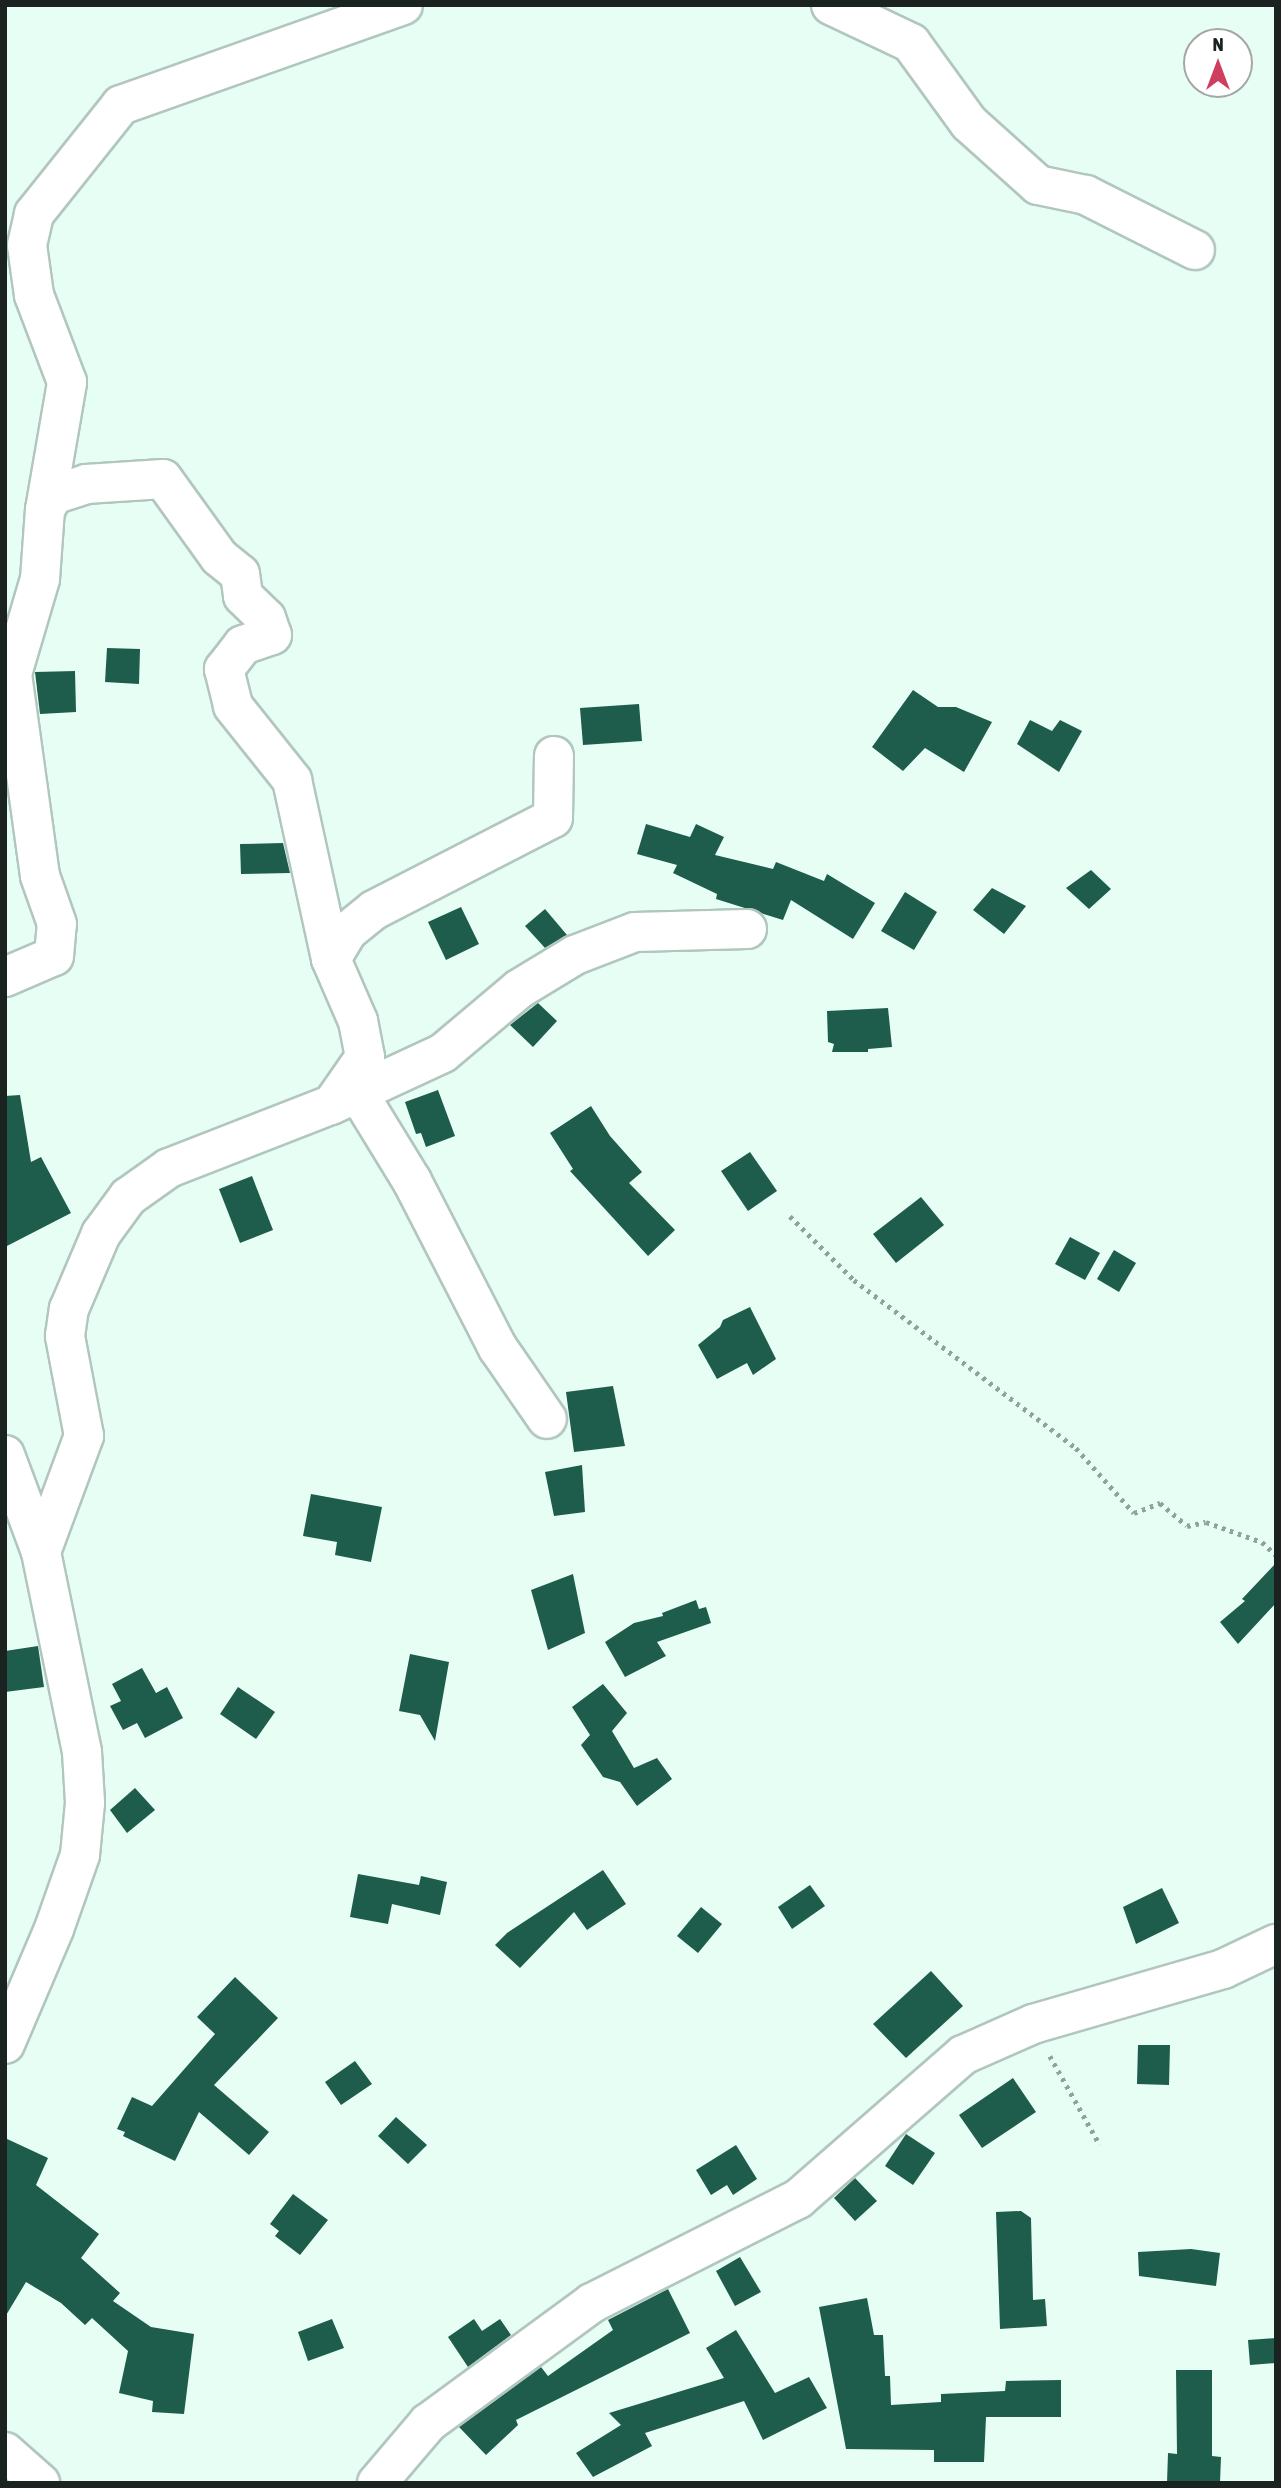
<!DOCTYPE html>
<style>
body{margin:0}
#map{position:relative;width:1281px;height:2488px;overflow:hidden;background:#e7fef5;font-family:"Asap Condensed",sans-serif}
div>[style]{position:absolute}
[style*='--x']{left:calc(var(--x)*1px);top:calc(var(--y)*1px);width:calc(var(--w)*1px);rotate:calc(var(--a)*1deg)}
.building>*{inset:0;background:#1e5c4b}
.path>*{height:4.5px;margin-top:-2.25px;transform-origin:0;background:repeating-linear-gradient(90deg,#91a29b 0 3.5px,transparent 0 8.5px)}
.roads{filter:drop-shadow(2px 0 #b1c6bf) drop-shadow(-2px 0 #b1c6bf) drop-shadow(0 2px #b1c6bf) drop-shadow(0 -2px #b1c6bf)}
.minor>*{height:38px;margin:-19px;padding:0 19px;transform-origin:19px;border-radius:19px;background:#fff}
span{translate:-50% -50%;white-space:nowrap;text-align:center;line-height:1.15;-webkit-text-stroke:7px #fff;paint-order:stroke}
.frame{position:absolute;inset:0;border:7px solid #1b2320;pointer-events:none}
.north{position:absolute;left:1183px;top:28px;width:70px;height:70px;box-sizing:border-box;background:#fff;border:2px solid #a4a7a6;border-radius:50%;rotate:0deg;font-size:19px;font-weight:700;line-height:28px;text-align:center;color:#1b2320}
.north::after{content:'';display:block;margin:auto;width:24px;height:32px;background:#ce3e5e;clip-path:polygon(50% 0,100% 100%,50% 72%,0 100%)}
</style>
<div id="map">
<div class="building">
<i style="clip-path:polygon(107px 648px,140px 649px,139px 684px,105px 682px)"></i>
<i style="clip-path:polygon(75px 671px,76px 712px,40px 714px,35px 672px)"></i>
<i style="clip-path:polygon(913px 690px,938px 707px,956px 707px,992px 722px,964px 772px,925px 748px,903px 771px,872px 747px)"></i>
<i style="clip-path:polygon(639px 704px,642px 741px,583px 745px,580px 708px)"></i>
<i style="clip-path:polygon(1030px 720px,1052px 731px,1060px 720px,1082px 731px,1059px 772px,1017px 744px)"></i>
<i style="clip-path:polygon(646px 824px,690px 837px,696px 824px,724px 837px,715px 855px,773px 869px,776px 862px,824px 881px,827px 874px,875px 903px,853px 939px,791px 900px,783px 920px,716px 899px,717px 894px,673px 873px,677px 865px,637px 854px)"></i>
<i style="clip-path:polygon(283px 843px,290px 873px,241px 874px,240px 844px)"></i>
<i style="clip-path:polygon(1091px 870px,1111px 889px,1089px 909px,1066px 888px)"></i>
<i style="clip-path:polygon(992px 888px,1026px 906px,1004px 934px,973px 910px)"></i>
<i style="clip-path:polygon(905px 892px,937px 912px,914px 950px,881px 931px)"></i>
<i style="clip-path:polygon(461px 907px,479px 944px,446px 960px,428px 922px)"></i>
<i style="clip-path:polygon(545px 909px,567px 935px,545px 948px,525px 926px)"></i>
<i style="clip-path:polygon(538px 1003px,557px 1021px,533px 1047px,510px 1025px)"></i>
<i style="clip-path:polygon(888px 1008px,892px 1047px,868px 1049px,868px 1052px,832px 1052px,834px 1044px,828px 1042px,827px 1011px)"></i>
<i style="clip-path:polygon(438px 1090px,455px 1136px,426px 1147px,421px 1133px,416px 1134px,405px 1102px)"></i>
<i style="clip-path:polygon(20px 1095px,31px 1162px,41px 1157px,71px 1213px,5px 1247px,5px 1096px)"></i>
<i style="clip-path:polygon(591px 1106px,610px 1136px,642px 1172px,629px 1183px,675px 1230px,648px 1256px,570px 1171px,573px 1169px,550px 1133px)"></i>
<i style="clip-path:polygon(750px 1152px,777px 1191px,748px 1211px,721px 1171px)"></i>
<i style="clip-path:polygon(252px 1176px,273px 1230px,240px 1243px,219px 1189px)"></i>
<i style="clip-path:polygon(921px 1197px,944px 1225px,896px 1263px,873px 1234px)"></i>
<i style="clip-path:polygon(1070px 1237px,1100px 1253px,1085px 1280px,1055px 1264px)"></i>
<i style="clip-path:polygon(1114px 1250px,1136px 1263px,1119px 1292px,1097px 1279px)"></i>
<i style="clip-path:polygon(750px 1307px,776px 1359px,753px 1375px,747px 1363px,717px 1379px,698px 1345px,720px 1327px,723px 1320px)"></i>
<i style="clip-path:polygon(613px 1386px,625px 1446px,574px 1452px,566px 1392px)"></i>
<i style="clip-path:polygon(582px 1465px,585px 1512px,554px 1516px,545px 1472px)"></i>
<i style="clip-path:polygon(311px 1494px,382px 1507px,371px 1562px,335px 1555px,337px 1542px,303px 1536px)"></i>
<i style="clip-path:polygon(1276px 1563px,1276px 1603px,1238px 1644px,1220px 1622px,1245px 1601px,1242px 1599px)"></i>
<i style="clip-path:polygon(573px 1574px,585px 1633px,548px 1650px,531px 1590px)"></i>
<i style="clip-path:polygon(696px 1600px,699px 1609px,706px 1607px,711px 1623px,657px 1642px,666px 1656px,625px 1677px,605px 1642px,634px 1623px,663px 1616px,662px 1613px)"></i>
<i style="clip-path:polygon(38px 1646px,44px 1687px,5px 1692px,5px 1651px)"></i>
<i style="clip-path:polygon(410px 1654px,449px 1662px,435px 1741px,420px 1715px,399px 1711px)"></i>
<i style="clip-path:polygon(142px 1668px,156px 1693px,167px 1687px,183px 1718px,145px 1738px,137px 1723px,123px 1730px,110px 1706px,121px 1701px,112px 1684px)"></i>
<i style="clip-path:polygon(603px 1684px,627px 1713px,612px 1731px,634px 1768px,657px 1758px,672px 1779px,637px 1806px,620px 1782px,603px 1777px,581px 1745px,590px 1735px,572px 1707px)"></i>
<i style="clip-path:polygon(238px 1687px,275px 1712px,256px 1739px,220px 1714px)"></i>
<i style="clip-path:polygon(135px 1788px,155px 1810px,127px 1833px,110px 1810px)"></i>
<i style="clip-path:polygon(603px 1870px,626px 1904px,587px 1930px,574px 1912px,520px 1968px,495px 1945px,507px 1933px)"></i>
<i style="clip-path:polygon(358px 1874px,419px 1885px,421px 1876px,447px 1882px,440px 1915px,392px 1904px,388px 1924px,350px 1917px)"></i>
<i style="clip-path:polygon(810px 1885px,825px 1906px,792px 1929px,778px 1907px)"></i>
<i style="clip-path:polygon(1162px 1888px,1179px 1923px,1136px 1944px,1123px 1907px)"></i>
<i style="clip-path:polygon(701px 1907px,722px 1924px,698px 1953px,677px 1936px)"></i>
<i style="clip-path:polygon(931px 1971px,963px 2006px,906px 2058px,873px 2024px)"></i>
<i style="clip-path:polygon(235px 1977px,278px 2018px,214px 2085px,269px 2132px,249px 2155px,199px 2112px,175px 2161px,123px 2136px,125px 2132px,117px 2129px,132px 2097px,152px 2106px,215px 2034px,197px 2017px)"></i>
<i style="clip-path:polygon(1138px 2045px,1170px 2045px,1169px 2085px,1137px 2084px)"></i>
<i style="clip-path:polygon(355px 2061px,372px 2084px,341px 2105px,325px 2082px)"></i>
<i style="clip-path:polygon(1013px 2078px,1036px 2112px,982px 2148px,959px 2115px)"></i>
<i style="clip-path:polygon(396px 2117px,427px 2145px,408px 2164px,378px 2136px)"></i>
<i style="clip-path:polygon(906px 2134px,935px 2153px,913px 2185px,885px 2166px)"></i>
<i style="clip-path:polygon(5px 2138px,48px 2158px,36px 2185px,99px 2234px,81px 2258px,120px 2293px,113px 2301px,151px 2327px,194px 2334px,184px 2414px,152px 2412px,153px 2401px,119px 2393px,128px 2351px,92px 2318px,85px 2325px,61px 2303px,26px 2282px,5px 2317px)"></i>
<i style="clip-path:polygon(736px 2145px,757px 2179px,733px 2195px,727px 2185px,711px 2195px,696px 2170px)"></i>
<i style="clip-path:polygon(855px 2178px,877px 2201px,855px 2221px,834px 2198px)"></i>
<i style="clip-path:polygon(293px 2194px,328px 2220px,300px 2255px,275px 2236px,279px 2231px,270px 2224px)"></i>
<i style="clip-path:polygon(1021px 2211px,1031px 2218px,1033px 2300px,1045px 2299px,1047px 2326px,1000px 2329px,996px 2212px)"></i>
<i style="clip-path:polygon(1191px 2249px,1220px 2253px,1216px 2286px,1139px 2276px,1138px 2252px)"></i>
<i style="clip-path:polygon(740px 2257px,761px 2292px,735px 2306px,716px 2271px)"></i>
<i style="clip-path:polygon(668px 2289px,690px 2333px,516px 2420px,518px 2425px,486px 2455px,459px 2427px,541px 2367px,548px 2376px,613px 2330px,608px 2320px)"></i>
<i style="clip-path:polygon(867px 2298px,874px 2335px,883px 2335px,885px 2376px,890px 2376px,891px 2405px,941px 2402px,941px 2394px,1005px 2391px,1006px 2381px,1061px 2380px,1061px 2417px,986px 2417px,984px 2462px,934px 2462px,934px 2450px,846px 2449px,819px 2307px)"></i>
<i style="clip-path:polygon(332px 2319px,344px 2348px,308px 2361px,298px 2332px)"></i>
<i style="clip-path:polygon(474px 2319px,482px 2331px,500px 2319px,511px 2335px,468px 2367px,448px 2337px)"></i>
<i style="clip-path:polygon(736px 2330px,775px 2393px,809px 2377px,827px 2408px,763px 2440px,744px 2401px,645px 2433px,652px 2446px,593px 2477px,576px 2453px,621px 2425px,609px 2413px,724px 2378px,706px 2348px)"></i>
<i style="clip-path:polygon(1276px 2338px,1276px 2363px,1250px 2365px,1248px 2340px)"></i>
<i style="clip-path:polygon(1176px 2370px,1212px 2370px,1212px 2456px,1221px 2457px,1220px 2483px,1167px 2483px,1168px 2453px,1177px 2454px)"></i>
</div>
<div class="path">
<i style="--x:790;--y:1216;--w:91;--a:45"></i>
<i style="--x:854;--y:1280;--w:278;--a:37.1"></i>
<i style="--x:1076;--y:1448;--w:87;--a:48.3"></i>
<i style="--x:1134;--y:1513;--w:28;--a:-21"></i>
<i style="--x:1160;--y:1503;--w:35;--a:40"></i>
<i style="--x:1187;--y:1526;--w:19;--a:-12"></i>
<i style="--x:1206;--y:1522;--w:59;--a:19.7"></i>
<i style="--x:1262;--y:1542;--w:19;--a:43"></i>
<i style="--x:1050;--y:2056;--w:102;--a:60.7"></i>
</div>
<div class="roads">
<div class="minor">
<i style="--x:831;--y:5;--w:89;--a:25.4"></i>
<i style="--x:911;--y:43;--w:99;--a:54.1"></i>
<i style="--x:969;--y:123;--w:93;--a:41.9"></i>
<i style="--x:1038;--y:185;--w:49;--a:11.8"></i>
<i style="--x:1086;--y:195;--w:122;--a:26.8"></i>
<i style="--x:45;--y:510;--w:17;--a:-62"></i>
<i style="--x:53;--y:495;--w:35;--a:-18"></i>
<i style="--x:86;--y:484;--w:77;--a:-3.7"></i>
<i style="--x:163;--y:479;--w:96;--a:54.3"></i>
<i style="--x:219;--y:557;--w:27;--a:39"></i>
<i style="--x:240;--y:574;--w:22;--a:82"></i>
<i style="--x:243;--y:596;--w:32;--a:44"></i>
<i style="--x:266;--y:618;--w:18;--a:71"></i>
<i style="--x:272;--y:635;--w:31;--a:161"></i>
<i style="--x:243;--y:645;--w:31;--a:128"></i>
<i style="--x:224;--y:669;--w:38;--a:76"></i>
<i style="--x:233;--y:706;--w:95;--a:51.4"></i>
<i style="--x:292;--y:780;--w:183;--a:77.7"></i>
<i style="--x:331;--y:959;--w:68;--a:66.5"></i>
<i style="--x:358;--y:1021;--w:37;--a:79"></i>
<i style="--x:365;--y:1057;--w:56;--a:124.8"></i>
<i style="--x:331;--y:959;--w:33;--a:-59"></i>
<i style="--x:348;--y:931;--w:33;--a:-39"></i>
<i style="--x:374;--y:910;--w:201;--a:-27.2"></i>
<i style="--x:553;--y:818;--w:62;--a:-89.1"></i>
<i style="--x:5;--y:977;--w:53;--a:-23.2"></i>
<i style="--x:54;--y:956;--w:32;--a:-85"></i>
<i style="--x:57;--y:924;--w:51;--a:-109.5"></i>
<i style="--x:40;--y:876;--w:204;--a:-97.9"></i>
<i style="--x:12;--y:674;--w:99;--a:-73.6"></i>
<i style="--x:40;--y:579;--w:69;--a:-85.9"></i>
<i style="--x:45;--y:510;--w:130;--a:-80.2"></i>
<i style="--x:67;--y:382;--w:93;--a:-110.8"></i>
<i style="--x:34;--y:295;--w:50;--a:-98"></i>
<i style="--x:27;--y:245;--w:32;--a:-77"></i>
<i style="--x:34;--y:214;--w:139;--a:-51.4"></i>
<i style="--x:121;--y:105;--w:299;--a:-19.5"></i>
<i style="--x:358;--y:1093;--w:103;--a:58.5"></i>
<i style="--x:412;--y:1181;--w:188;--a:62.8"></i>
<i style="--x:498;--y:1348;--w:86;--a:55.4"></i>
<i style="--x:5;--y:1455;--w:103;--a:69.6"></i>
<i style="--x:41;--y:1552;--w:204;--a:78.4"></i>
<i style="--x:82;--y:1752;--w:51;--a:86.6"></i>
<i style="--x:85;--y:1803;--w:52;--a:95.5"></i>
<i style="--x:80;--y:1855;--w:78;--a:109.4"></i>
<i style="--x:54;--y:1929;--w:125;--a:113.1"></i>
<i style="--x:41;--y:1552;--w:124;--a:-69.7"></i>
<i style="--x:84;--y:1436;--w:102;--a:-100.8"></i>
<i style="--x:65;--y:1336;--w:27;--a:-82"></i>
<i style="--x:69;--y:1309;--w:82;--a:-66.9"></i>
<i style="--x:101;--y:1234;--w:46;--a:-53.9"></i>
<i style="--x:128;--y:1197;--w:50;--a:-35.3"></i>
<i style="--x:169;--y:1168;--w:174;--a:-21.3"></i>
<i style="--x:331;--y:1105;--w:123;--a:-24.9"></i>
<i style="--x:443;--y:1053;--w:99;--a:-40.1"></i>
<i style="--x:519;--y:989;--w:66;--a:-31.3"></i>
<i style="--x:575;--y:955;--w:64;--a:-21"></i>
<i style="--x:635;--y:932;--w:112;--a:-1.5"></i>
<i style="--x:5;--y:2452;--w:47;--a:41.5"></i>
<i style="--x:377;--y:2483;--w:79;--a:-49.6"></i>
<i style="--x:428;--y:2423;--w:203;--a:-36.2"></i>
<i style="--x:592;--y:2303;--w:231;--a:-26.8"></i>
<i style="--x:798;--y:2199;--w:219;--a:-41.1"></i>
<i style="--x:963;--y:2055;--w:77;--a:-23.9"></i>
<i style="--x:1033;--y:2024;--w:198;--a:-16.1"></i>
<i style="--x:1223;--y:1969;--w:59;--a:-25.3"></i>
</div>
</div>
<div class="frame"></div>
<div class="north">N</div>
</div>
